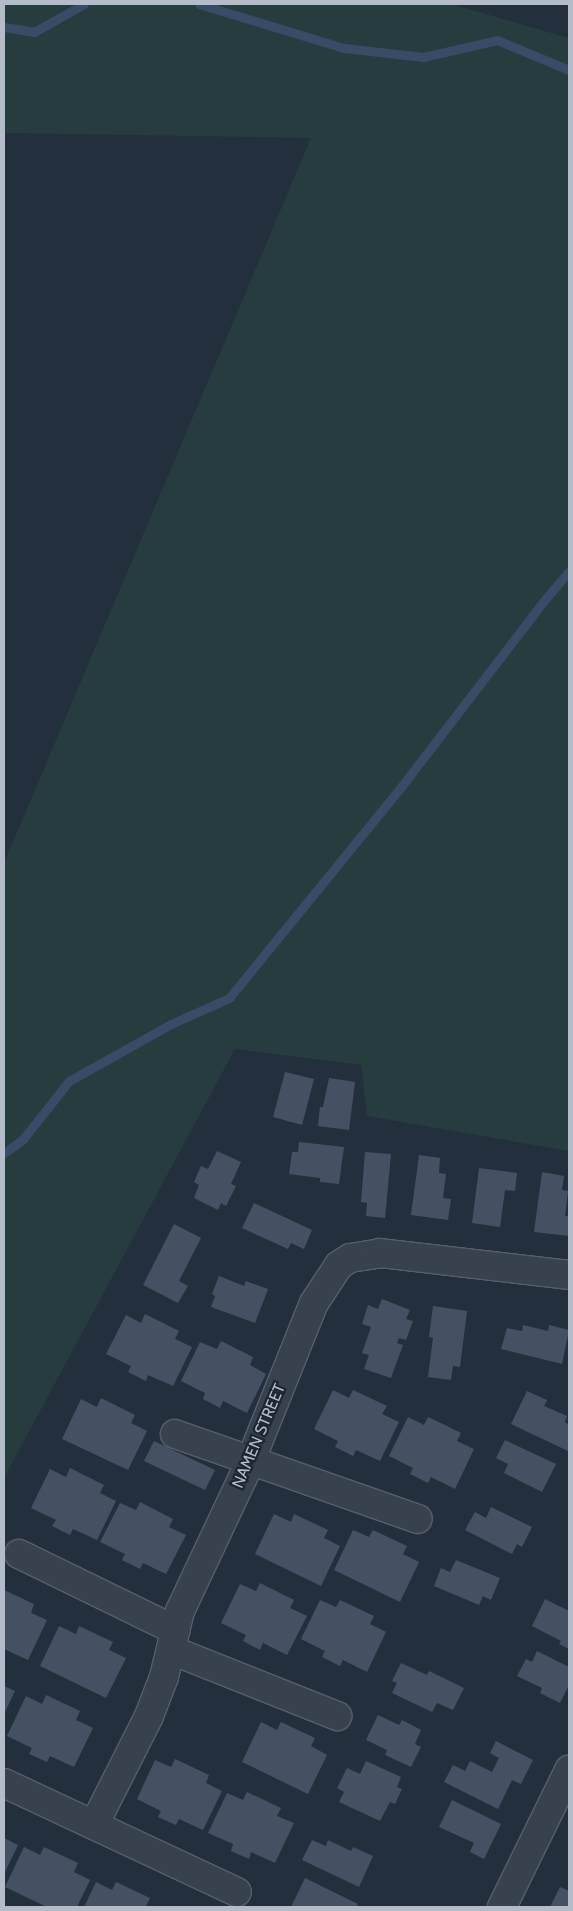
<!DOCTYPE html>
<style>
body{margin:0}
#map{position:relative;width:573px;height:1911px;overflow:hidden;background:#242f3e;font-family:Cabin,sans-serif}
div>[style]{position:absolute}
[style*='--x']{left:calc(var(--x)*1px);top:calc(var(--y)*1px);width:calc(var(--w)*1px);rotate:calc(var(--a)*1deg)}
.green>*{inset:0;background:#263c3f}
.stream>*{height:9px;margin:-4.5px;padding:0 4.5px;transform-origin:4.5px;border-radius:4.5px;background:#394c67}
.building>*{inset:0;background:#455162}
.roads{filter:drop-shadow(1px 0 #565f6c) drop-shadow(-1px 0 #565f6c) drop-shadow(0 1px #565f6c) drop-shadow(0 -1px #565f6c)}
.minor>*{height:28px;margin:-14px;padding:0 14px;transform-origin:14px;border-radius:14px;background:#38414e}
span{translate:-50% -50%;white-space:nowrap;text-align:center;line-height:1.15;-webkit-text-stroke:4.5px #1d2633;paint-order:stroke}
.street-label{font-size:16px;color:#b4bcc9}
.frame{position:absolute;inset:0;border:5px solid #b4bcc9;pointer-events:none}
</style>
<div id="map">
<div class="green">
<i style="clip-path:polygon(4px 4px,451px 4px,569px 38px,569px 1151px,367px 1116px,361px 1065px,235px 1049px,4px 1478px,4px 863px,311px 138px,4px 133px)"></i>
</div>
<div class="stream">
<i style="--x:199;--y:4;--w:152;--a:16.9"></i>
<i style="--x:344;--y:48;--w:80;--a:6.5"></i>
<i style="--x:423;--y:57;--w:76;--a:-12.9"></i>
<i style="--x:497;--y:40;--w:78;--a:22.6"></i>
<i style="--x:4;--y:27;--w:30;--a:9"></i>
<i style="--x:34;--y:32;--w:57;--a:-29.2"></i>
<i style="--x:4;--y:1153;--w:24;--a:-36"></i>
<i style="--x:23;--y:1139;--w:74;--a:-51.6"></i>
<i style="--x:69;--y:1081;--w:117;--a:-29.2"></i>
<i style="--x:171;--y:1024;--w:64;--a:-24.1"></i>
<i style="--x:229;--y:998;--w:272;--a:-50.8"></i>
<i style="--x:401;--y:787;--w:233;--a:-52.5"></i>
<i style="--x:543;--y:602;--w:40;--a:-50"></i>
</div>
<div class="building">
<i style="clip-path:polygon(285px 1072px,314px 1079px,302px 1125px,273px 1117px)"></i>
<i style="clip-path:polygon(329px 1078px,355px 1082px,349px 1130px,318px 1126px,320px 1107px,323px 1107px)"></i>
<i style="clip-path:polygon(299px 1142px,344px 1147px,339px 1184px,320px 1182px,320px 1178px,289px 1174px,292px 1152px,298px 1152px)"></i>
<i style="clip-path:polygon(217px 1151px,241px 1162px,231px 1184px,236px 1186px,226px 1206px,221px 1203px,218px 1210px,194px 1198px,199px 1185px,194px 1182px,201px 1166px,208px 1169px)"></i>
<i style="clip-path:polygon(365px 1152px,391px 1154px,385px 1218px,366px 1216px,367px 1203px,361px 1202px)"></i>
<i style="clip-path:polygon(419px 1155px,440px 1158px,439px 1173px,446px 1174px,443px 1198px,451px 1199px,448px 1220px,411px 1215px)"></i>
<i style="clip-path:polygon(479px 1168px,517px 1173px,515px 1191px,505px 1190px,500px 1227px,472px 1223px)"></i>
<i style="clip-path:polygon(542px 1172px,564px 1176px,562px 1190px,568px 1191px,565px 1216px,569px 1216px,569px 1236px,534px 1232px)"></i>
<i style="clip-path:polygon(254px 1203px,312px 1230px,304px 1249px,291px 1243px,288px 1249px,242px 1228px)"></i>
<i style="clip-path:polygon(174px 1224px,201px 1238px,179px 1281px,188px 1286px,178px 1303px,143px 1285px)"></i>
<i style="clip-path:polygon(219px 1276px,244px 1286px,246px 1281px,268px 1289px,255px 1323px,211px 1307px,215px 1296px,212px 1294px)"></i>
<i style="clip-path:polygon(382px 1299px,410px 1310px,406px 1319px,413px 1321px,406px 1340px,399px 1338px,397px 1343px,403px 1345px,391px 1378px,364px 1369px,369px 1355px,362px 1353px,371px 1327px,362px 1324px,368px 1305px,378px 1309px)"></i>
<i style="clip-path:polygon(433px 1306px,467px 1311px,460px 1367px,453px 1366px,451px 1380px,428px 1377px,433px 1338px,429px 1337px)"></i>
<i style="clip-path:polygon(145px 1314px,179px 1331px,175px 1339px,192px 1347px,173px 1386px,148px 1375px,146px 1381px,128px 1372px,131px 1366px,106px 1354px,126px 1315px,141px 1323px)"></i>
<i style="clip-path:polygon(523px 1325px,548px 1331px,549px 1325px,569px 1330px,562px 1364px,501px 1349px,507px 1328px,522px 1331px)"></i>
<i style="clip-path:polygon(221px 1341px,253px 1357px,250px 1365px,266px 1374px,247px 1413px,223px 1401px,220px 1408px,203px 1399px,205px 1393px,181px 1381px,200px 1342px,217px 1349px)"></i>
<i style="clip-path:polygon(333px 1390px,349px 1398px,353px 1390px,387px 1406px,382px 1414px,399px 1422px,380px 1461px,356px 1450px,353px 1456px,335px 1447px,338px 1441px,314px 1429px)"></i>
<i style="clip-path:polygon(527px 1391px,547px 1400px,544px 1406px,567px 1416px,565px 1422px,569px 1425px,568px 1451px,511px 1424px)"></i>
<i style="clip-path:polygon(101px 1398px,135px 1415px,131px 1423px,147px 1431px,128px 1470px,62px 1439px,81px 1399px,97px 1407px)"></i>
<i style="clip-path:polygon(408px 1417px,424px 1425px,428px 1417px,445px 1425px,461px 1433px,457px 1441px,474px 1449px,455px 1489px,431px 1477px,428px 1483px,410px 1474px,413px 1468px,389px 1456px)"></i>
<i style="clip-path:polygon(505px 1440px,556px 1464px,542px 1492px,504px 1473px,508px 1464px,496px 1458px)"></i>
<i style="clip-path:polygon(154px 1441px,215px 1470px,205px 1490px,144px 1461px)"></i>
<i style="clip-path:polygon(70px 1468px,104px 1485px,100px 1493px,116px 1501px,97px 1540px,73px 1529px,70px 1535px,52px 1526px,56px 1520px,31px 1508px,50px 1469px,66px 1477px)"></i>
<i style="clip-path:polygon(140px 1502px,173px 1519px,169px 1527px,186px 1535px,166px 1574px,143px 1563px,140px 1569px,122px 1560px,125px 1554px,100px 1542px,120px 1503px,136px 1510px)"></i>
<i style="clip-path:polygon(491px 1507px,532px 1527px,522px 1547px,517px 1544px,512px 1554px,465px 1530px,475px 1512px,486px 1518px)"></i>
<i style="clip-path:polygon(274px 1514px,291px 1522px,294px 1514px,328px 1530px,324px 1538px,340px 1546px,321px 1586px,255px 1554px)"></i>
<i style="clip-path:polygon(353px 1530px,369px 1537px,373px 1530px,407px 1546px,403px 1554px,419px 1562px,400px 1602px,334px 1570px)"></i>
<i style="clip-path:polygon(456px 1560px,500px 1578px,491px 1600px,483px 1596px,479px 1605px,434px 1586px,441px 1568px,450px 1572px)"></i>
<i style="clip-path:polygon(260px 1583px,294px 1600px,290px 1608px,307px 1616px,287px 1655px,263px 1643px,260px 1650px,243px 1641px,246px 1635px,221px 1623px,240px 1584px,256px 1591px)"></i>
<i style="clip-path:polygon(4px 1590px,34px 1604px,31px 1613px,47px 1620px,28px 1660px,4px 1649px)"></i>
<i style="clip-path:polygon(545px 1599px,569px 1611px,569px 1649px,559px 1644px,561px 1641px,532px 1626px)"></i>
<i style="clip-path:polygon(320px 1600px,336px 1607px,340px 1600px,374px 1616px,370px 1624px,386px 1632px,367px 1672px,343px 1660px,340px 1666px,322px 1657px,325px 1651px,301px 1639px)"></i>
<i style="clip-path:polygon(59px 1626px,76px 1634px,79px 1626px,113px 1642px,109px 1650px,126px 1658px,106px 1698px,40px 1666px)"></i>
<i style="clip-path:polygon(537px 1651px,569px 1667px,569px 1685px,560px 1703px,540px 1693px,542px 1688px,517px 1676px,526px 1659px,532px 1662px)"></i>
<i style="clip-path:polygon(401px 1663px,427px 1675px,429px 1671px,464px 1688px,453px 1710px,437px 1703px,432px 1712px,392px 1693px,397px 1683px,392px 1681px)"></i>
<i style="clip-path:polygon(4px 1686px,15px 1691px,4px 1714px)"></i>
<i style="clip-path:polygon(46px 1695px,80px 1711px,76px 1720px,93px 1728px,74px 1767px,50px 1756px,47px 1762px,29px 1754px,32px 1748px,7px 1736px,26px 1696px,42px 1704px)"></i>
<i style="clip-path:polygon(378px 1715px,399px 1725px,402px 1720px,421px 1730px,415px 1744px,421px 1747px,411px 1767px,385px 1755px,387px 1750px,366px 1740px)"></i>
<i style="clip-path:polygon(261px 1722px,277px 1730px,281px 1722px,315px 1738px,311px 1746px,327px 1755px,308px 1794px,242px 1762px)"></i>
<i style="clip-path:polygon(496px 1741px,533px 1760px,521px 1784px,512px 1780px,498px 1809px,444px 1782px,453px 1765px,465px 1771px,470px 1761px,492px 1772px,499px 1758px,490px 1753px)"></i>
<i style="clip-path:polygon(175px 1759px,209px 1775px,206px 1783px,222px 1791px,203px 1830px,179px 1819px,176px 1825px,158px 1817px,161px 1811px,137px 1799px,155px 1760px,171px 1767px)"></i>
<i style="clip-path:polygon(366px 1761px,401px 1777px,397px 1787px,402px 1789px,395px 1804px,390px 1802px,380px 1821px,339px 1802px,344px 1792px,337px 1788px,347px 1768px,360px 1774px)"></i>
<i style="clip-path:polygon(247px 1792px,281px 1808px,277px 1816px,294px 1823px,275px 1863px,251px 1852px,249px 1859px,231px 1851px,233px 1844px,208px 1833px,227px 1793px,243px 1800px)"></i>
<i style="clip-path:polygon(452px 1800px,501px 1824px,484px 1859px,470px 1852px,474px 1843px,439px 1827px)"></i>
<i style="clip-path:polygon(4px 1838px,18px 1845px,4px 1874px)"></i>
<i style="clip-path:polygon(312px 1840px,326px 1846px,328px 1840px,351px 1851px,353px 1847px,373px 1856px,359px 1887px,302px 1860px)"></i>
<i style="clip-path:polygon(24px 1847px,40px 1855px,44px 1847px,78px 1863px,74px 1872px,90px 1880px,77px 1907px,47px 1907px,5px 1887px)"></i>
<i style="clip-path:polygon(305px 1878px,358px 1904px,356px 1907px,291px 1907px)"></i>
<i style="clip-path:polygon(96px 1882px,112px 1890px,116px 1882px,150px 1898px,146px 1907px,84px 1907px)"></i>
<i style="clip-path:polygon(560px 1887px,569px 1891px,569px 1907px,550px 1907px)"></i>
</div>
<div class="roads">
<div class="minor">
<i style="--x:175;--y:1434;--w:257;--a:19.3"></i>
<i style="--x:19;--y:1554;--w:174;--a:26"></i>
<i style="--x:171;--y:1650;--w:179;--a:21.7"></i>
<i style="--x:4;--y:1783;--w:257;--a:25.1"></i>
<i style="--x:94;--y:1825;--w:122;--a:-63.2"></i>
<i style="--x:149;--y:1716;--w:42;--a:-69"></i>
<i style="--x:164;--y:1677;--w:68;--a:-76.4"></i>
<i style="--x:180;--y:1611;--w:165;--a:-64.8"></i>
<i style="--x:250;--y:1462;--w:171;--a:-68.1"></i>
<i style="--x:314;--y:1303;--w:45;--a:-56.7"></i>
<i style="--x:339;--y:1265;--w:13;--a:-32"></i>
<i style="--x:350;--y:1258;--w:30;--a:-9"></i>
<i style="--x:380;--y:1253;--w:190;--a:6.6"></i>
<i style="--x:502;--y:1907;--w:153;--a:-63.9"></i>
</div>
</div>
<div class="street-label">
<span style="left:259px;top:1436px;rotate:-67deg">NAMEN STREET</span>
</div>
<div class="frame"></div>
</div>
